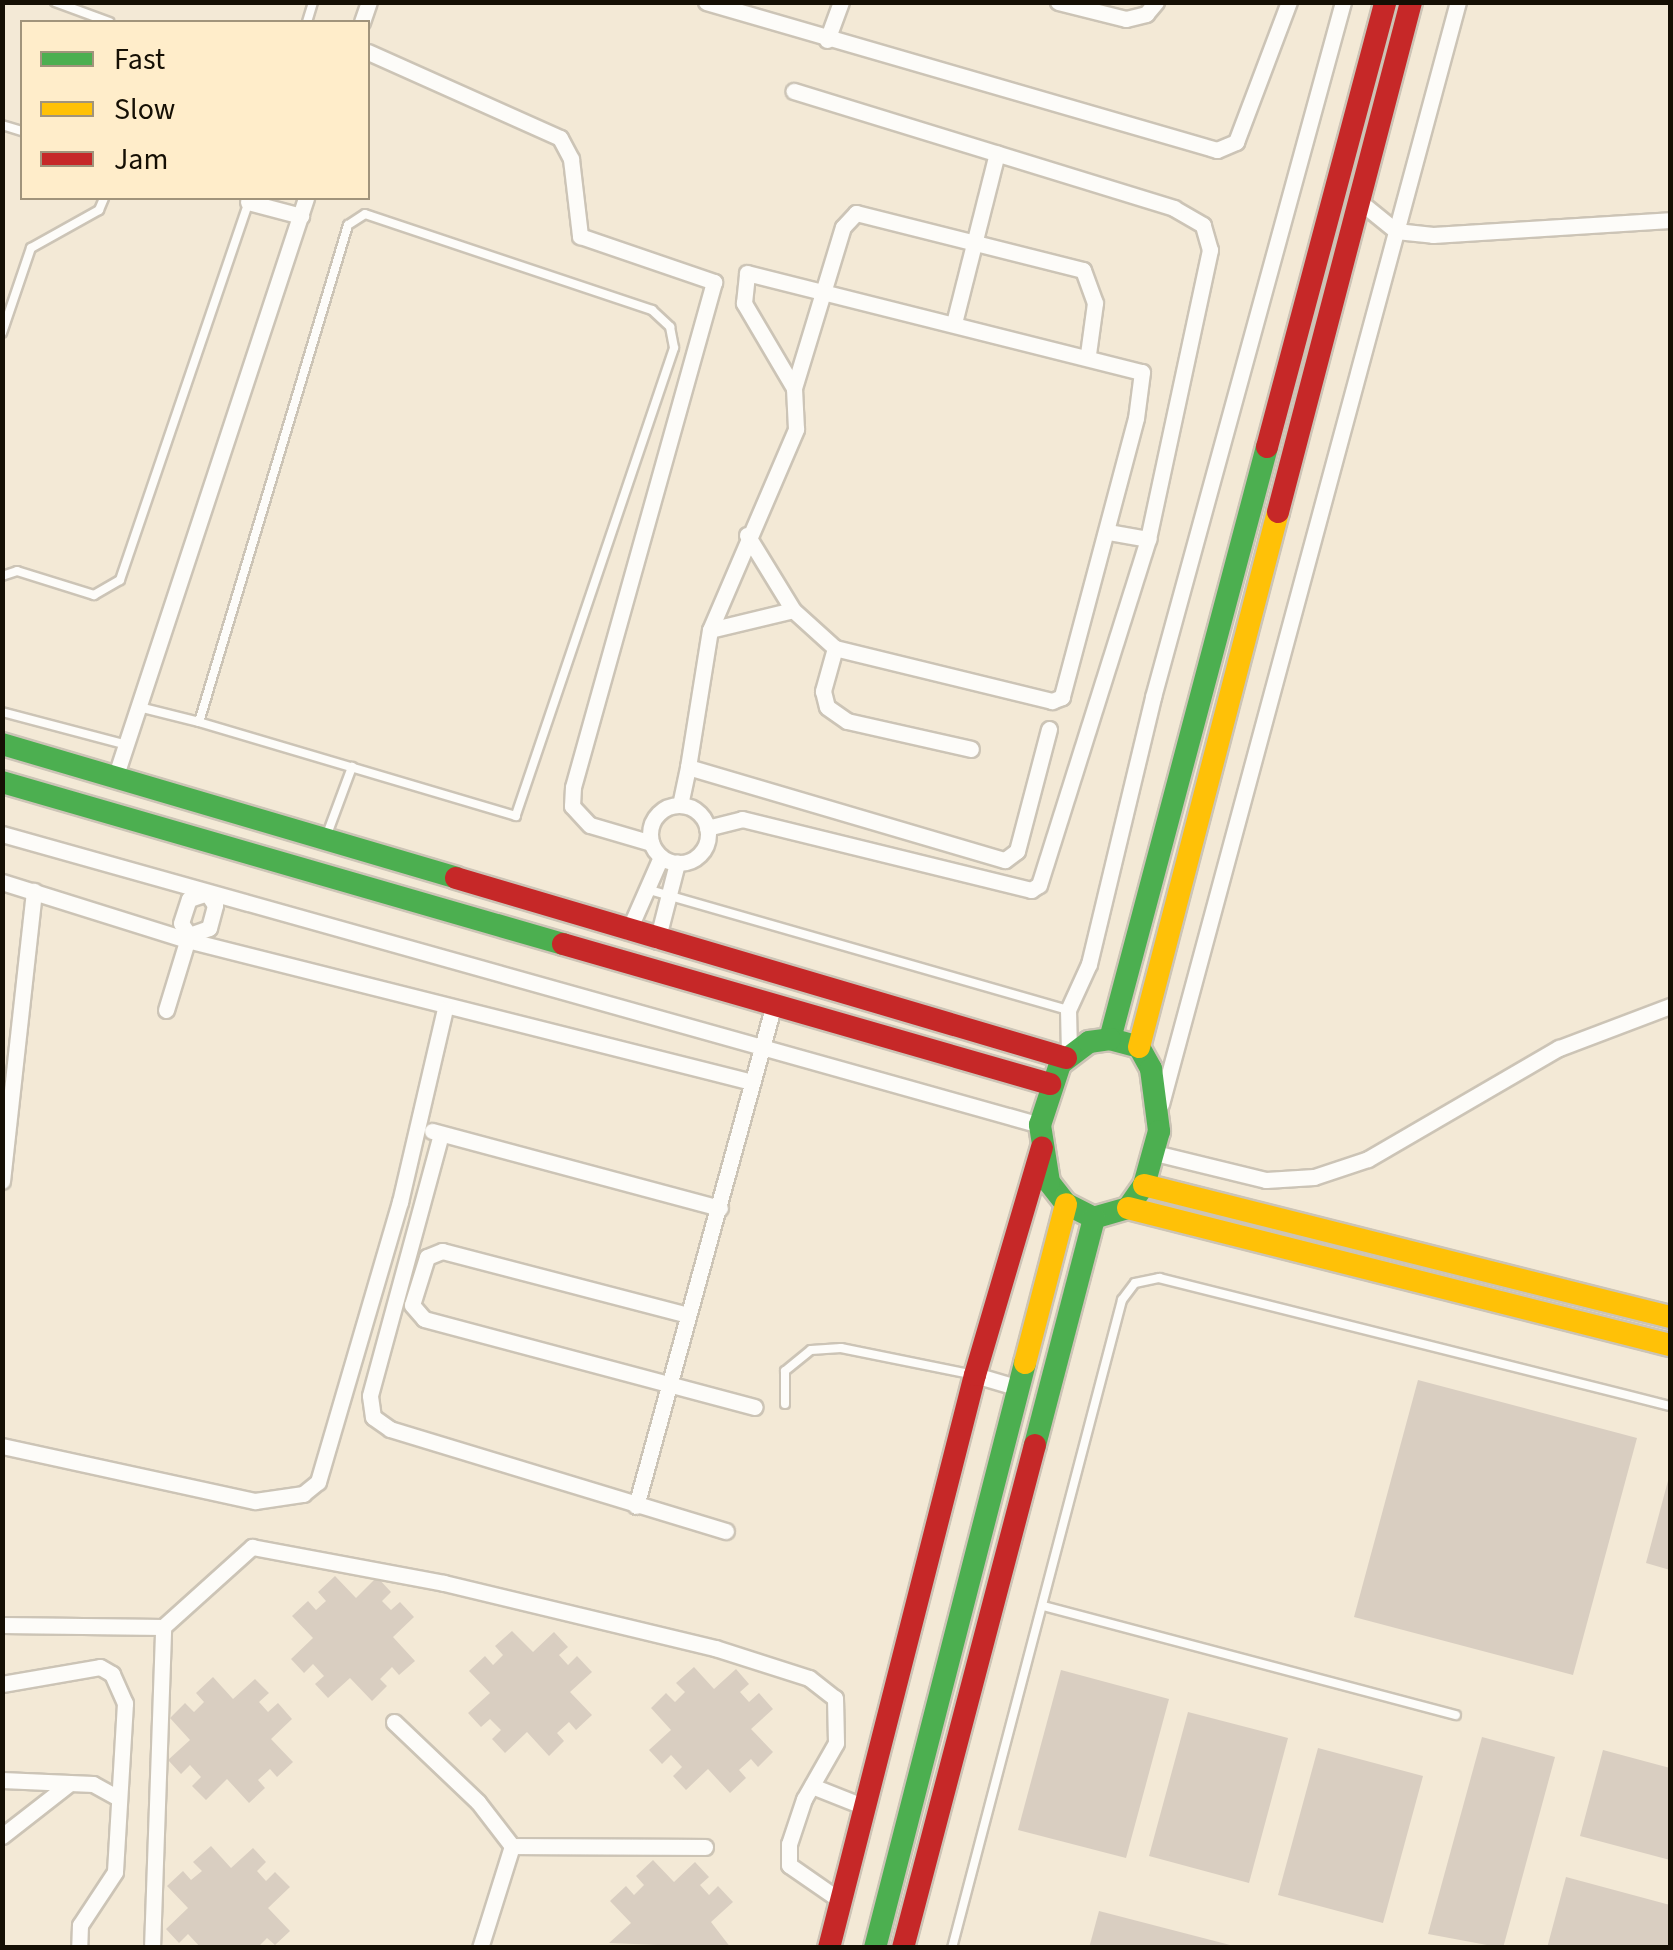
<!DOCTYPE html>
<style>
body{margin:0}
#map{position:relative;width:1673px;height:1950px;overflow:hidden;background:#f3e9d6;font-family:"Source Sans 3",sans-serif}
div>[style]{position:absolute}
[style*='--x']{left:calc(var(--x)*1px);top:calc(var(--y)*1px);width:calc(var(--w)*1px);rotate:calc(var(--a)*1deg)}
.building>*{inset:0;background:#d9cec1}
.roads{filter:drop-shadow(2px 0 #ccc4b6) drop-shadow(-2px 0 #ccc4b6) drop-shadow(0 2px #ccc4b6) drop-shadow(0 -2px #ccc4b6)}
.lane>*{height:8px;margin:-4px;padding:0 4px;transform-origin:4px;border-radius:4px;background:#fdfcf9}
.street>*{height:15px;margin:-7.5px;padding:0 7.5px;transform-origin:7.5px;border-radius:7.5px;background:#fdfcf9}
.street>.ring{margin:-7.5px;padding:0;box-sizing:content-box;background:none;border:15px solid #fdfcf9;border-radius:50%}
.fast>*{height:22px;margin:-11px;padding:0 11px;transform-origin:11px;border-radius:11px;background:#4caf50}
.slow>*{height:22px;margin:-11px;padding:0 11px;transform-origin:11px;border-radius:11px;background:#ffc107}
.jam>*{height:22px;margin:-11px;padding:0 11px;transform-origin:11px;border-radius:11px;background:#c62828}
span{translate:-50% -50%;white-space:nowrap;text-align:center;line-height:1.15;-webkit-text-stroke:10px #ffedca;paint-order:stroke}
.frame{position:absolute;inset:0;border:5px solid #150f04;pointer-events:none}
.legend{position:absolute;left:20px;top:20px;width:350px;height:180px;box-sizing:border-box;background:#ffedca;border:2px solid #a1947b;margin:0;padding:12px 18px;list-style:none;font-size:30px;color:#150f04}
.legend li{display:flex;align-items:center;gap:20px;height:50px}
.legend b{width:50px;border:2px solid #a1947b}
</style>
<div id="map">
<div class="building">
<i style="clip-path:polygon(1418px 1380px,1637px 1438px,1573px 1675px,1354px 1617px)"></i>
<i style="clip-path:polygon(1669px 1477px,1670px 1477px,1670px 1570px,1646px 1563px)"></i>
<i style="clip-path:polygon(335px 1576px,356px 1598px,377px 1577px,391px 1592px,382px 1601px,391px 1610px,400px 1602px,414px 1617px,393px 1637px,415px 1661px,399px 1675px,392px 1667px,380px 1679px,387px 1686px,372px 1701px,350px 1678px,328px 1698px,315px 1684px,324px 1676px,313px 1664px,304px 1673px,291px 1659px,313px 1638px,292px 1616px,308px 1601px,316px 1610px,326px 1601px,318px 1592px)"></i>
<i style="clip-path:polygon(512px 1631px,533px 1652px,554px 1632px,568px 1647px,559px 1655px,568px 1665px,577px 1656px,592px 1672px,570px 1692px,592px 1715px,576px 1730px,569px 1722px,557px 1733px,564px 1741px,549px 1756px,527px 1732px,505px 1753px,492px 1739px,501px 1730px,490px 1719px,481px 1727px,468px 1713px,490px 1693px,469px 1671px,485px 1656px,493px 1665px,503px 1655px,495px 1646px)"></i>
<i style="clip-path:polygon(694px 1667px,714px 1689px,736px 1669px,749px 1684px,740px 1692px,749px 1702px,759px 1693px,773px 1709px,751px 1729px,773px 1752px,758px 1767px,751px 1759px,739px 1770px,746px 1778px,730px 1793px,708px 1769px,686px 1790px,673px 1776px,682px 1767px,671px 1755px,662px 1764px,649px 1750px,671px 1730px,651px 1708px,666px 1693px,675px 1702px,685px 1692px,676px 1683px)"></i>
<i style="clip-path:polygon(1061px 1670px,1169px 1699px,1126px 1858px,1018px 1830px)"></i>
<i style="clip-path:polygon(213px 1677px,233px 1699px,255px 1679px,269px 1693px,259px 1702px,268px 1712px,278px 1703px,292px 1719px,271px 1739px,293px 1762px,277px 1777px,270px 1769px,258px 1780px,265px 1788px,249px 1803px,227px 1779px,206px 1800px,192px 1786px,201px 1777px,190px 1765px,181px 1774px,168px 1760px,190px 1740px,170px 1718px,185px 1703px,194px 1712px,204px 1702px,196px 1693px)"></i>
<i style="clip-path:polygon(1188px 1712px,1288px 1738px,1249px 1883px,1149px 1856px)"></i>
<i style="clip-path:polygon(1482px 1737px,1555px 1757px,1503px 1948px,1428px 1934px)"></i>
<i style="clip-path:polygon(1318px 1748px,1423px 1776px,1383px 1923px,1278px 1895px)"></i>
<i style="clip-path:polygon(1603px 1750px,1670px 1768px,1670px 1860px,1580px 1836px)"></i>
<i style="clip-path:polygon(211px 1846px,231px 1868px,253px 1848px,266px 1862px,257px 1871px,266px 1881px,275px 1872px,290px 1887px,268px 1908px,290px 1931px,275px 1945px,267px 1938px,257px 1948px,201px 1948px,188px 1934px,179px 1943px,166px 1929px,188px 1908px,167px 1886px,183px 1871px,191px 1880px,202px 1871px,193px 1862px)"></i>
<i style="clip-path:polygon(653px 1860px,674px 1882px,695px 1862px,709px 1877px,700px 1885px,709px 1895px,718px 1886px,733px 1902px,711px 1922px,731px 1948px,609px 1943px,631px 1923px,610px 1901px,626px 1886px,634px 1895px,644px 1885px,636px 1876px)"></i>
<i style="clip-path:polygon(1566px 1877px,1670px 1905px,1670px 1948px,1547px 1948px)"></i>
<i style="clip-path:polygon(1099px 1911px,1234px 1946px,1233px 1948px,1089px 1948px)"></i>
</div>
<div class="roads">
<div class="lane">
<i style="--x:55;--y:2;--w:58;--a:20.3"></i>
<i style="--x:307;--y:22;--w:21;--a:-73"></i>
<i style="--x:2;--y:125;--w:21;--a:17"></i>
<i style="--x:365;--y:214;--w:303;--a:18.5"></i>
<i style="--x:652;--y:310;--w:25;--a:43"></i>
<i style="--x:670;--y:327;--w:21;--a:79"></i>
<i style="--x:674;--y:348;--w:494;--a:108.7"></i>
<i style="--x:516;--y:816;--w:331;--a:-163.5"></i>
<i style="--x:199;--y:722;--w:519;--a:-73.31"></i>
<i style="--x:348;--y:225;--w:20;--a:-33"></i>
<i style="--x:2;--y:333;--w:90;--a:-71.2"></i>
<i style="--x:31;--y:248;--w:78;--a:-29.2"></i>
<i style="--x:99;--y:210;--w:13;--a:-67"></i>
<i style="--x:2;--y:576;--w:16;--a:-18"></i>
<i style="--x:17;--y:571;--w:81;--a:17.3"></i>
<i style="--x:94;--y:595;--w:30;--a:-30"></i>
<i style="--x:120;--y:580;--w:398;--a:-71.2"></i>
<i style="--x:139;--y:707;--w:62;--a:14"></i>
<i style="--x:2;--y:712;--w:129;--a:14.8"></i>
<i style="--x:326;--y:837;--w:75;--a:-69.6"></i>
<i style="--x:646;--y:889;--w:439;--a:16"></i>
<i style="--x:785;--y:1404;--w:33;--a:-90"></i>
<i style="--x:785;--y:1371;--w:33;--a:-39"></i>
<i style="--x:811;--y:1350;--w:30;--a:-4"></i>
<i style="--x:841;--y:1348;--w:132;--a:11.4"></i>
<i style="--x:1043;--y:1606;--w:427;--a:14.8"></i>
<i style="--x:952;--y:1948;--w:670;--a:-75.3"></i>
<i style="--x:1122;--y:1300;--w:21;--a:-53"></i>
<i style="--x:1135;--y:1283;--w:25;--a:-12"></i>
<i style="--x:1159;--y:1278;--w:527;--a:14.06"></i>
</div>
<div class="street">
<i style="--x:706;--y:2;--w:532;--a:16.15"></i>
<i style="--x:1217;--y:150;--w:21;--a:-23"></i>
<i style="--x:1236;--y:142;--w:150;--a:-69.3"></i>
<i style="--x:1058;--y:2;--w:70;--a:14"></i>
<i style="--x:1126;--y:19;--w:21;--a:-14"></i>
<i style="--x:1146;--y:14;--w:16;--a:-50"></i>
<i style="--x:362;--y:22;--w:21;--a:-71"></i>
<i style="--x:827;--y:40;--w:40;--a:-69.8"></i>
<i style="--x:368;--y:52;--w:210;--a:24.1"></i>
<i style="--x:560;--y:138;--w:24;--a:62"></i>
<i style="--x:571;--y:159;--w:78;--a:83.3"></i>
<i style="--x:580;--y:236;--w:142;--a:18.9"></i>
<i style="--x:714;--y:282;--w:524;--a:105.6"></i>
<i style="--x:573;--y:787;--w:19;--a:93"></i>
<i style="--x:572;--y:806;--w:26;--a:47"></i>
<i style="--x:590;--y:825;--w:64;--a:16.4"></i>
<i style="--x:1359;--y:201;--w:48;--a:39"></i>
<i style="--x:1396;--y:231;--w:37;--a:6"></i>
<i style="--x:1433;--y:235;--w:237;--a:-3.6"></i>
<i style="--x:248;--y:202;--w:55;--a:14.8"></i>
<i style="--x:954;--y:323;--w:175;--a:-75.8"></i>
<i style="--x:794;--y:388;--w:168;--a:-73.1"></i>
<i style="--x:843;--y:227;--w:19;--a:-47"></i>
<i style="--x:856;--y:213;--w:234;--a:14.1"></i>
<i style="--x:1083;--y:270;--w:35;--a:70"></i>
<i style="--x:1095;--y:303;--w:51;--a:97.8"></i>
<i style="--x:1108;--y:532;--w:41;--a:9.9"></i>
<i style="--x:747;--y:535;--w:88;--a:58.5"></i>
<i style="--x:710;--y:630;--w:85;--a:-13.5"></i>
<i style="--x:793;--y:610;--w:57;--a:42.1"></i>
<i style="--x:835;--y:648;--w:45;--a:105.6"></i>
<i style="--x:823;--y:691;--w:16;--a:76"></i>
<i style="--x:827;--y:707;--w:24;--a:35"></i>
<i style="--x:847;--y:721;--w:127;--a:12.7"></i>
<i style="--x:688;--y:767;--w:139;--a:-80.9"></i>
<i style="--x:710;--y:630;--w:219;--a:-66.8"></i>
<i style="--x:796;--y:429;--w:41;--a:-92.8"></i>
<i style="--x:794;--y:388;--w:99;--a:-120.5"></i>
<i style="--x:744;--y:303;--w:30;--a:-84"></i>
<i style="--x:747;--y:273;--w:407;--a:14.1"></i>
<i style="--x:1142;--y:372;--w:46;--a:97.4"></i>
<i style="--x:1136;--y:418;--w:289;--a:104.9"></i>
<i style="--x:1062;--y:697;--w:11;--a:158"></i>
<i style="--x:1052;--y:701;--w:223;--a:-166.3"></i>
<i style="--x:115;--y:778;--w:611;--a:-71.77"></i>
<i style="--x:680;--y:805;--w:39;--a:-78"></i>
<i style="--x:688;--y:767;--w:330;--a:16.4"></i>
<i style="--x:1005;--y:860;--w:15;--a:-37"></i>
<i style="--x:1017;--y:851;--w:126;--a:-75.3"></i>
<i class="ring" style="left:650px;top:805px;width:43px;height:43px"></i>
<i style="--x:707;--y:828;--w:36;--a:-14"></i>
<i style="--x:742;--y:819;--w:298;--a:13.8"></i>
<i style="--x:1031;--y:890;--w:9;--a:-32"></i>
<i style="--x:1039;--y:885;--w:363;--a:-72.5"></i>
<i style="--x:1148;--y:539;--w:296;--a:-77.9"></i>
<i style="--x:1210;--y:250;--w:26;--a:-106"></i>
<i style="--x:1203;--y:225;--w:34;--a:-150"></i>
<i style="--x:1174;--y:208;--w:398;--a:-162.9"></i>
<i style="--x:2;--y:834;--w:1078;--a:15.66"></i>
<i style="--x:2;--y:882;--w:194;--a:17.4"></i>
<i style="--x:187;--y:940;--w:583;--a:14.11"></i>
<i style="--x:628;--y:932;--w:82;--a:-66.3"></i>
<i style="--x:189;--y:935;--w:21;--a:-19"></i>
<i style="--x:209;--y:928;--w:24;--a:-75"></i>
<i style="--x:215;--y:905;--w:14;--a:-124"></i>
<i style="--x:189;--y:935;--w:14;--a:-124"></i>
<i style="--x:181;--y:923;--w:25;--a:-72"></i>
<i style="--x:189;--y:899;--w:19;--a:-18"></i>
<i style="--x:657;--y:941;--w:81;--a:-75.6"></i>
<i style="--x:166;--y:1010;--w:78;--a:-73"></i>
<i style="--x:1069;--y:1053;--w:43;--a:-91.3"></i>
<i style="--x:1068;--y:1010;--w:51;--a:-65.5"></i>
<i style="--x:1089;--y:964;--w:275;--a:-76.5"></i>
<i style="--x:1153;--y:697;--w:721;--a:-74.71"></i>
<i style="--x:1161;--y:1104;--w:1141;--a:-74.92"></i>
<i style="--x:432;--y:1131;--w:298;--a:15"></i>
<i style="--x:441;--y:1134;--w:271;--a:105.2"></i>
<i style="--x:370;--y:1396;--w:21;--a:82"></i>
<i style="--x:373;--y:1417;--w:21;--a:35"></i>
<i style="--x:390;--y:1429;--w:351;--a:16.9"></i>
<i style="--x:1155;--y:1153;--w:114;--a:13.7"></i>
<i style="--x:1266;--y:1180;--w:48;--a:-3.6"></i>
<i style="--x:1314;--y:1177;--w:57;--a:-18.4"></i>
<i style="--x:1368;--y:1159;--w:221;--a:-30.2"></i>
<i style="--x:1559;--y:1048;--w:119;--a:-20.7"></i>
<i style="--x:2;--y:1181;--w:292;--a:-83.7"></i>
<i style="--x:688;--y:1315;--w:254;--a:-165.4"></i>
<i style="--x:442;--y:1251;--w:16;--a:158"></i>
<i style="--x:427;--y:1257;--w:50;--a:107.4"></i>
<i style="--x:412;--y:1305;--w:18;--a:49"></i>
<i style="--x:424;--y:1319;--w:342;--a:14.9"></i>
<i style="--x:975;--y:1375;--w:46;--a:16.5"></i>
<i style="--x:2;--y:1446;--w:259;--a:12.3"></i>
<i style="--x:255;--y:1501;--w:49;--a:-8.3"></i>
<i style="--x:303;--y:1494;--w:19;--a:-39"></i>
<i style="--x:318;--y:1482;--w:292;--a:-73.7"></i>
<i style="--x:400;--y:1202;--w:198;--a:-76.9"></i>
<i style="--x:636;--y:1506;--w:521;--a:-74.63"></i>
<i style="--x:2;--y:1625;--w:161;--a:0.7"></i>
<i style="--x:2;--y:1684;--w:99;--a:-9.8"></i>
<i style="--x:100;--y:1667;--w:14;--a:30"></i>
<i style="--x:112;--y:1674;--w:32;--a:66"></i>
<i style="--x:125;--y:1703;--w:169;--a:93.4"></i>
<i style="--x:115;--y:1872;--w:64;--a:123.4"></i>
<i style="--x:80;--y:1925;--w:23;--a:92"></i>
<i style="--x:394;--y:1722;--w:116;--a:43.6"></i>
<i style="--x:478;--y:1802;--w:56;--a:52.3"></i>
<i style="--x:512;--y:1846;--w:107;--a:107.4"></i>
<i style="--x:2;--y:1780;--w:91;--a:2.5"></i>
<i style="--x:93;--y:1784;--w:29;--a:29"></i>
<i style="--x:812;--y:1786;--w:57;--a:21.6"></i>
<i style="--x:2;--y:1836;--w:86;--a:-37.9"></i>
<i style="--x:512;--y:1846;--w:193;--a:0.3"></i>
<i style="--x:152;--y:1948;--w:321;--a:-88"></i>
<i style="--x:163;--y:1627;--w:120;--a:-42"></i>
<i style="--x:252;--y:1547;--w:195;--a:10.6"></i>
<i style="--x:444;--y:1583;--w:279;--a:13.5"></i>
<i style="--x:715;--y:1648;--w:99;--a:17.7"></i>
<i style="--x:809;--y:1678;--w:33;--a:38"></i>
<i style="--x:835;--y:1698;--w:45;--a:88.7"></i>
<i style="--x:836;--y:1743;--w:64;--a:119.7"></i>
<i style="--x:804;--y:1799;--w:47;--a:108.4"></i>
<i style="--x:789;--y:1844;--w:21;--a:90"></i>
<i style="--x:789;--y:1865;--w:63;--a:34.7"></i>
</div>
<div class="fast">
<i style="--x:2;--y:744;--w:473;--a:16.4"></i>
<i style="--x:2;--y:782;--w:584;--a:16.11"></i>
<i style="--x:1110;--y:1039;--w:612;--a:-75.15"></i>
<i style="--x:1110;--y:1039;--w:30;--a:15"></i>
<i style="--x:1139;--y:1047;--w:25;--a:61"></i>
<i style="--x:1151;--y:1069;--w:63;--a:82.6"></i>
<i style="--x:1159;--y:1131;--w:56;--a:105.5"></i>
<i style="--x:1144;--y:1185;--w:28;--a:125"></i>
<i style="--x:1128;--y:1208;--w:35;--a:164"></i>
<i style="--x:1094;--y:1218;--w:31;--a:-153"></i>
<i style="--x:1066;--y:1204;--w:28;--a:-128"></i>
<i style="--x:1049;--y:1182;--w:58;--a:-99"></i>
<i style="--x:1040;--y:1125;--w:64;--a:-71.8"></i>
<i style="--x:1060;--y:1064;--w:36;--a:-37"></i>
<i style="--x:1089;--y:1042;--w:21;--a:-8"></i>
<i style="--x:1035;--y:1445;--w:235;--a:-75.4"></i>
<i style="--x:875;--y:1948;--w:604;--a:-75.62"></i>
</div>
<div class="slow">
<i style="--x:1139;--y:1047;--w:553;--a:-75.44"></i>
<i style="--x:1144;--y:1185;--w:542;--a:14.09"></i>
<i style="--x:1128;--y:1208;--w:559;--a:14.19"></i>
<i style="--x:1025;--y:1363;--w:164;--a:-75.5"></i>
</div>
<div class="jam">
<i style="--x:1267;--y:447;--w:460;--a:-75.1"></i>
<i style="--x:1278;--y:512;--w:527;--a:-75.38"></i>
<i style="--x:456;--y:878;--w:636;--a:16.44"></i>
<i style="--x:563;--y:944;--w:507;--a:16.04"></i>
<i style="--x:829;--y:1948;--w:591;--a:-75.71"></i>
<i style="--x:975;--y:1375;--w:237;--a:-73.6"></i>
<i style="--x:903;--y:1948;--w:520;--a:-75.3"></i>
</div>
</div>
<div class="frame"></div>
<ul class="legend">
<li><b style="height:12px;background:#4caf50"></b>Fast</li>
<li><b style="height:12px;background:#ffc107"></b>Slow</li>
<li><b style="height:12px;background:#c62828"></b>Jam</li>
</ul>
</div>
